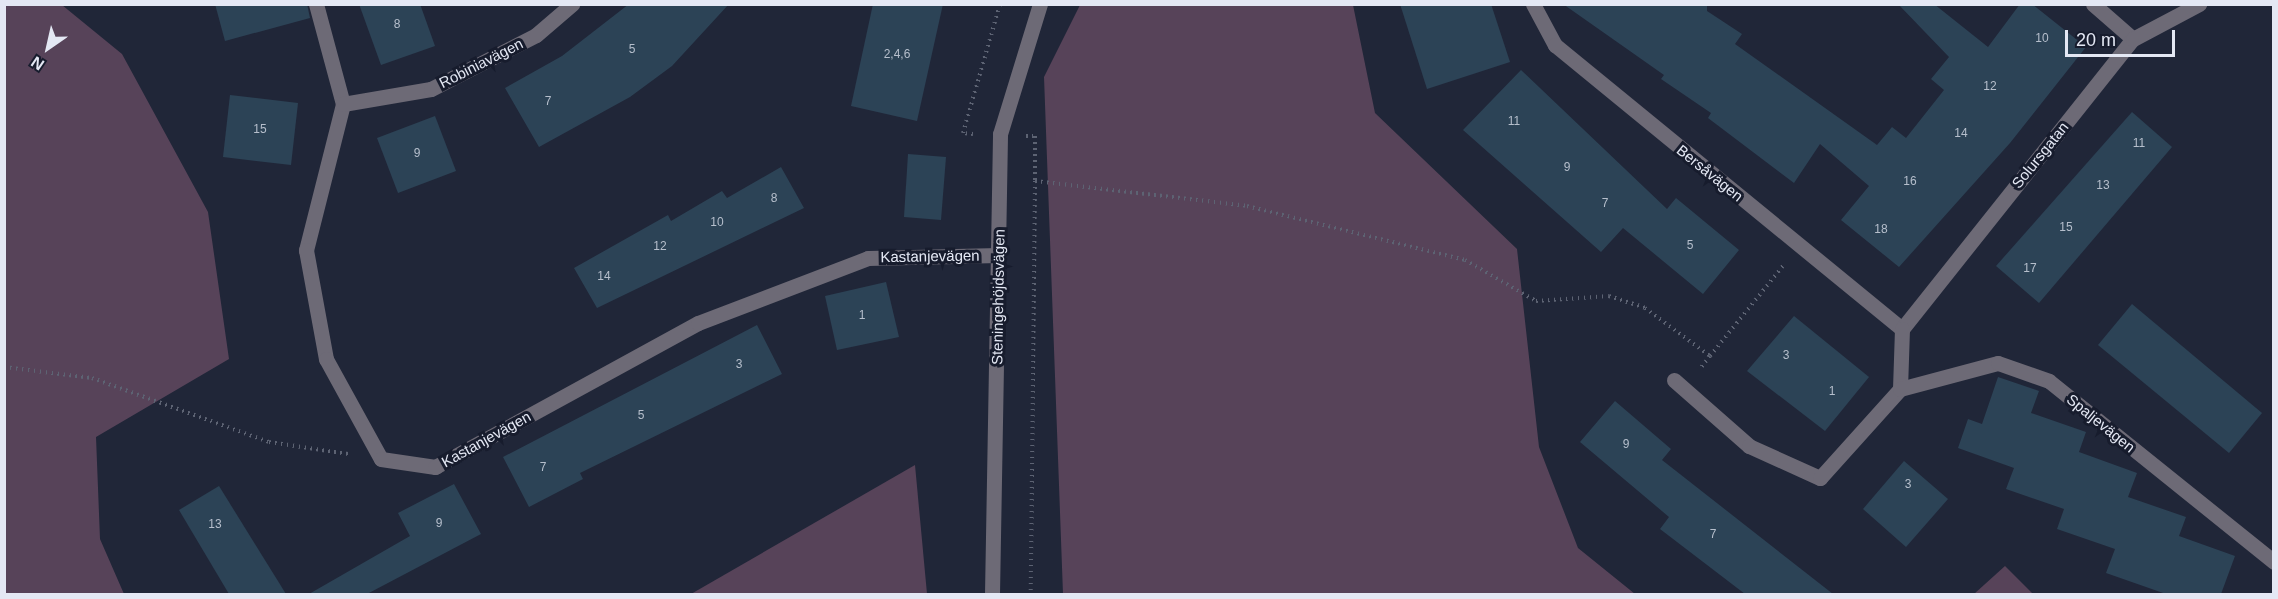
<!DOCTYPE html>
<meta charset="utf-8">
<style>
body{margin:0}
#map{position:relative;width:2278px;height:599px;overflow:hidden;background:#202638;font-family:Arial,sans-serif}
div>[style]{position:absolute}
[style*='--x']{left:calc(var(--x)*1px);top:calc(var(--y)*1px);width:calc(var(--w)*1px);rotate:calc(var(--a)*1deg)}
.forest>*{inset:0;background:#574359}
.building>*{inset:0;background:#2c4356}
.path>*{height:4px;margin-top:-2px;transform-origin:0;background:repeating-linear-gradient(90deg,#5d6373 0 1.5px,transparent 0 6px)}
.minor>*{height:15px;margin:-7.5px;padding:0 7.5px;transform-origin:7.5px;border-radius:7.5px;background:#6d6a76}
span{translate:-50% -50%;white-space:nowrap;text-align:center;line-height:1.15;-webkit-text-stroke:6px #171c2d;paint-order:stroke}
.number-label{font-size:12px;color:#b6bfcc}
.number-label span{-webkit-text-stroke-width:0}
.street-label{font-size:15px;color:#e4e8f4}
.frame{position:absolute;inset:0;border:6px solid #e4e8f4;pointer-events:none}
.north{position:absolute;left:18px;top:18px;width:60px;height:60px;-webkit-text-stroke:4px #171c2d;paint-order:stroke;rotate:214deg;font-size:16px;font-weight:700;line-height:24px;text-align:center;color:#e4e8f4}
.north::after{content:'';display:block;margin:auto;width:21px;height:27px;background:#e4e8f4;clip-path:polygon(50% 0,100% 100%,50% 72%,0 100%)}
.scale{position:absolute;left:2065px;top:30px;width:110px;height:27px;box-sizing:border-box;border:3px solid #e4e8f4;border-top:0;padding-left:8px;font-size:18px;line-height:21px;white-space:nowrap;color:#e4e8f4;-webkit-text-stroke:4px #171c2d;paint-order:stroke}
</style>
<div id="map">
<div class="forest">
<i style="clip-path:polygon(4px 5px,62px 5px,122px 54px,208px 212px,229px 359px,96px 437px,100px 539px,124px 594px,5px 594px)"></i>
<i style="clip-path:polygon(1080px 5px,1353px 5px,1375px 113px,1517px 249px,1539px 447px,1578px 548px,1635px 594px,1063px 594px,1044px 77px)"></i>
<i style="clip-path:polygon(915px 465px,927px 594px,691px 594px)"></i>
<i style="clip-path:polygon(2005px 566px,2033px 594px,1974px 594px)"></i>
</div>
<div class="building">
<i style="clip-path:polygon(215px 4px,307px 4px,310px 18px,225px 41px)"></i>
<i style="clip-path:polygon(359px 4px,420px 4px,435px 46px,381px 65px)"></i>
<i style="clip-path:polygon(629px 4px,729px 4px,672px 66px,630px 97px,539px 147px,505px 88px,562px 56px)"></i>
<i style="clip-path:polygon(873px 4px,943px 4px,917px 121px,851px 106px)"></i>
<i style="clip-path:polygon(1400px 4px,1491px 4px,1510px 62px,1427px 89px)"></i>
<i style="clip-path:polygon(1563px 4px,1707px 4px,1707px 11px,1742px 34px,1735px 44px,1877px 145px,1892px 127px,1906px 138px,1944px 90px,1931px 79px,1949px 57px,1898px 4px,1934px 4px,1988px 47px,2020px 4px,2032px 4px,2086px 47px,2010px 143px,1899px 267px,1841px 220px,1869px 186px,1820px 144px,1794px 183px,1708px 118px,1711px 113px,1661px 79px,1664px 75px)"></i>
<i style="clip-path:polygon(1521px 70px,1667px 209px,1676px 198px,1739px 250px,1703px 294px,1623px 228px,1601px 252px,1463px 130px)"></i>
<i style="clip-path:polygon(230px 95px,298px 103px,291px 165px,223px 157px)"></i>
<i style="clip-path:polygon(2132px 112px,2172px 147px,2039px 303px,1996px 266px)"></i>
<i style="clip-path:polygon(435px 116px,456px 171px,398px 193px,377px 138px)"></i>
<i style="clip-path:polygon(908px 154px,946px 157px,941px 220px,904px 217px)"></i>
<i style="clip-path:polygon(781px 167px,804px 208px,597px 308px,574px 268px,668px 215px,671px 221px,722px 191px,727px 198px)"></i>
<i style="clip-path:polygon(886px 282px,899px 337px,837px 350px,825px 296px)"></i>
<i style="clip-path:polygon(2132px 304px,2262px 413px,2229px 453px,2098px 345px)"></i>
<i style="clip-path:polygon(1794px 316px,1869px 377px,1825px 431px,1747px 371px)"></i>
<i style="clip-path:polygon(757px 325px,782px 374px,580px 473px,583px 479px,529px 507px,503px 457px)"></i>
<i style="clip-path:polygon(1998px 377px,2039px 391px,2031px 413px,2086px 432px,2079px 452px,2137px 473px,2128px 497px,2186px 517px,2179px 536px,2235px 556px,2221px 594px,2166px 594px,2106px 573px,2115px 549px,2057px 529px,2064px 509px,2006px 489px,2014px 468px,1958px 448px,1968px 419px,1982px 424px)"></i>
<i style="clip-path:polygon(1615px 401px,1671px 449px,1662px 460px,1833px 594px,1745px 594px,1660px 529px,1669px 517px,1580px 442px)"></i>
<i style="clip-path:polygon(1904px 461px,1948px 499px,1906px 547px,1863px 509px)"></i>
<i style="clip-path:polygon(454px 484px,481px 534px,367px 594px,309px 594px,410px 536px,398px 513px)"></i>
<i style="clip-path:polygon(219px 486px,286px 594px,229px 594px,179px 510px)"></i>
</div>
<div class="path">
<i style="--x:973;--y:134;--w:10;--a:-174"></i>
<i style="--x:963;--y:133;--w:134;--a:-74"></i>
<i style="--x:1026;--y:136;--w:9;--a:0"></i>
<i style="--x:1035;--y:136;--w:45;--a:90"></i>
<i style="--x:1035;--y:181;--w:413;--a:90.6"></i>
<i style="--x:1035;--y:181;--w:213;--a:6.7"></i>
<i style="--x:1247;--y:206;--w:225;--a:13.9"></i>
<i style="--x:1465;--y:260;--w:82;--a:30"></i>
<i style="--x:1536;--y:301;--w:73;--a:-3.9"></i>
<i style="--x:1609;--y:296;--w:38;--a:18"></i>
<i style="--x:1645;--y:308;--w:81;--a:36.4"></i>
<i style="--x:1710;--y:356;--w:16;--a:128"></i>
<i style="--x:1710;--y:356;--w:116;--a:-51"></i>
<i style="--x:4;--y:367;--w:89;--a:7.1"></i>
<i style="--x:92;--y:378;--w:188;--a:19.9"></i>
<i style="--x:269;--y:442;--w:80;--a:8.6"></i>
</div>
<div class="minor">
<i style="--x:316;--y:4;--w:104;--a:74.9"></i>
<i style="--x:343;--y:104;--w:151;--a:104.2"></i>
<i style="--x:306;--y:250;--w:111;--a:79.6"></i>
<i style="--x:326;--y:359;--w:114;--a:61.2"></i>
<i style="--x:381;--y:459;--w:55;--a:8.4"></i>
<i style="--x:435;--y:467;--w:300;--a:-28.7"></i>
<i style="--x:698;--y:323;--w:182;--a:-20.9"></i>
<i style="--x:868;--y:258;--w:131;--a:-1.3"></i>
<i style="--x:1533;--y:4;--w:47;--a:61.8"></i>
<i style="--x:1555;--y:45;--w:448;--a:39.3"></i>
<i style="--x:2093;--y:4;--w:53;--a:41.2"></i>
<i style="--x:343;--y:104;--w:89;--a:-9.7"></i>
<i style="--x:431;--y:89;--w:118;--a:-27.2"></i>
<i style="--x:536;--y:35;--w:48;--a:-40.7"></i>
<i style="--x:1902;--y:329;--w:371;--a:-51.5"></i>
<i style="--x:2133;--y:39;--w:75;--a:-27.9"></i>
<i style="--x:1674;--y:380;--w:100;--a:41.3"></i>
<i style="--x:1749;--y:446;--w:78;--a:24.3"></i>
<i style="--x:1820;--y:478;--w:120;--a:-48"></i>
<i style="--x:1900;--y:389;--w:60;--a:-88.1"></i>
<i style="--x:1900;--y:389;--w:101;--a:-14.9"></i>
<i style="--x:1998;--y:363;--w:54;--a:19.4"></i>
<i style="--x:2049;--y:381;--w:289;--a:38.8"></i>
<i style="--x:992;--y:594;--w:460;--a:-89"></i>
<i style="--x:1000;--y:134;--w:136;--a:-72.9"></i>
</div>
<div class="number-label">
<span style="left:397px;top:25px">8</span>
<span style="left:2042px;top:39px">10</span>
<span style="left:632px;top:50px">5</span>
<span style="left:897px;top:55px">2,4,6</span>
<span style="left:1990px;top:87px">12</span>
<span style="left:548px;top:102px">7</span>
<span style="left:1514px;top:122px">11</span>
<span style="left:260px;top:130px">15</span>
<span style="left:1961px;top:134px">14</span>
<span style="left:2139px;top:144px">11</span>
<span style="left:417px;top:154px">9</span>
<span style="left:1567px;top:168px">9</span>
<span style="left:1910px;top:182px">16</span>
<span style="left:2103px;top:186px">13</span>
<span style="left:774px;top:199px">8</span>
<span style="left:1605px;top:204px">7</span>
<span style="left:717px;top:223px">10</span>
<span style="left:2066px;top:228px">15</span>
<span style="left:1881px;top:230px">18</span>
<span style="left:1690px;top:246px">5</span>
<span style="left:660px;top:247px">12</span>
<span style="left:2030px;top:269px">17</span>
<span style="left:604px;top:277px">14</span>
<span style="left:862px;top:316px">1</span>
<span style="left:1786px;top:356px">3</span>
<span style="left:739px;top:365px">3</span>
<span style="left:1832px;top:392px">1</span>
<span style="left:641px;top:416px">5</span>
<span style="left:1626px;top:445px">9</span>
<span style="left:543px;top:468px">7</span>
<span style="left:1908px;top:485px">3</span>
<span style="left:439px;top:524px">9</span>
<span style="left:215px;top:525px">13</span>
<span style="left:1713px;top:535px">7</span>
</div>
<div class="street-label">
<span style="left:481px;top:63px;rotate:-27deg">Robiniavägen</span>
<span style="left:2040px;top:155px;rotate:-51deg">Solursgatan</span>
<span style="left:1710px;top:173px;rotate:39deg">Bersåvägen</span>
<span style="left:930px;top:256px;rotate:-1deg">Kastanjevägen</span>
<span style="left:998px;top:297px;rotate:-89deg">Steningehöjdsvägen</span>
<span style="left:2101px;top:423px;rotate:39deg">Spaljevägen</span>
<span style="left:486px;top:439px;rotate:-29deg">Kastanjevägen</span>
</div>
<div class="frame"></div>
<div class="north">N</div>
<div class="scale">20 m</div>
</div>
